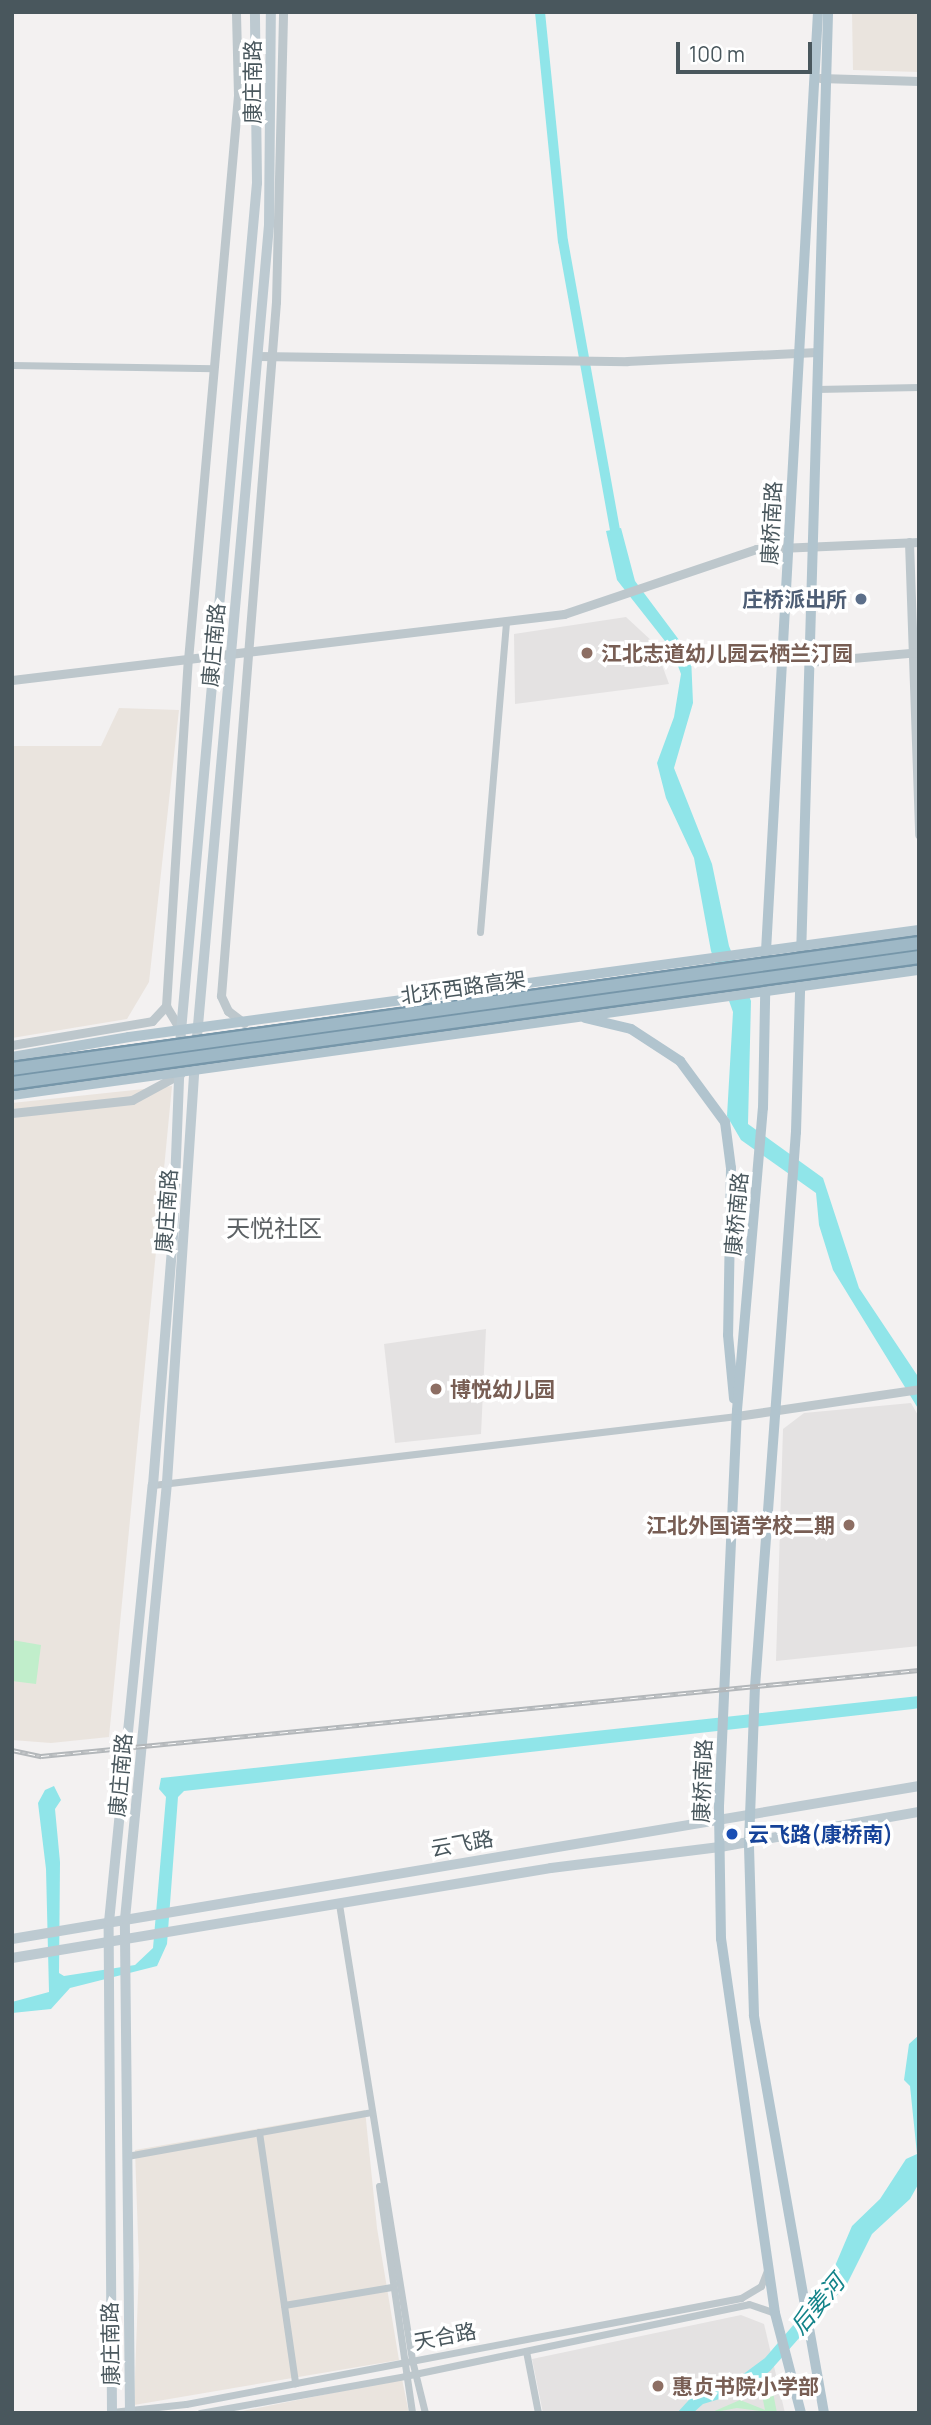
<!DOCTYPE html>
<meta charset="utf-8">
<style>
body{margin:0}
#map{position:relative;width:931px;height:2425px;overflow:hidden;background:#f3f1f1;font-family:Manrope,"Noto Sans SC",sans-serif}
div>[style]{position:absolute}
[style*='--x']{left:calc(var(--x)*1px);top:calc(var(--y)*1px);width:calc(var(--w)*1px);rotate:calc(var(--a)*1deg)}
.commercial>*{inset:0;background:#eae4de}
.education>*{inset:0;background:#e4e2e2}
.green>*{inset:0;background:#c1eecb}
.water>*{inset:0;background:#90e5e9}
.canal>*{height:10px;margin:-5px;padding:0 5px;transform-origin:5px;border-radius:5px;background:#90e5e9}
.minor>*{height:7px;margin:-3.5px;padding:0 3.5px;transform-origin:3.5px;border-radius:3.5px;background:#bdc7cc}
.tertiary>*{height:9px;margin:-4.5px;padding:0 4.5px;transform-origin:4.5px;border-radius:4.5px;background:#bdc7cc}
.secondary>*{height:10px;margin:-5px;padding:0 5px;transform-origin:5px;border-radius:5px;background:#bdcad1}
.primary>*{height:10px;margin:-5px;padding:0 5px;transform-origin:5px;border-radius:5px;background:#b1c4ce}
.rail>*{height:5px;margin-top:-2.5px;transform-origin:0;background:repeating-linear-gradient(90deg,#fff 0 8px,#b3b7ba 0 16px);box-sizing:border-box;border-block:2px solid #b3b7ba}
.bridges{filter:drop-shadow(2px 0 #7696a9) drop-shadow(-2px 0 #7696a9) drop-shadow(0 2px #7696a9) drop-shadow(0 -2px #7696a9)}
.trunk-bridge>*{height:12px;margin:-6px;padding:0 6px;transform-origin:6px;border-radius:6px;background:#9eb8c6}
.dots>*{width:19px;height:19px;translate:-50% -50%;box-sizing:border-box;border:4px solid #fff;border-radius:50%}
span{translate:-50% -50%;white-space:nowrap;text-align:center;line-height:1.15;-webkit-text-stroke:7px #fff;paint-order:stroke}
.street-label{font-size:21px;color:#49575d}
.service-label{font-size:21px;color:#4e5e75;font-weight:700}
.right{translate:-100% -50%;text-align:right}
.education-label{font-size:21px;color:#785e54;font-weight:700}
.left{translate:0 -50%;text-align:left}
.transit-label{font-size:21px;color:#164399;font-weight:700}
.water-label{font-size:23px;color:#128389;font-style:italic}
.quarter-label{font-size:24px;color:#5d6265}
.frame{position:absolute;inset:0;border:14px solid #49575d;pointer-events:none}
.scale{position:absolute;left:676px;top:42px;width:136px;height:32px;box-sizing:border-box;border:4px solid #49575d;border-top:0;padding-left:9px;font-size:21px;line-height:24px;white-space:nowrap;color:#49575d;-webkit-text-stroke:5px #fff;paint-order:stroke}
</style>
<div id="map">
<div class="commercial">
<i style="clip-path:polygon(852px 12px,919px 12px,919px 72px,853px 70px)"></i>
<i style="clip-path:polygon(119px 708px,179px 710px,149px 982px,127px 1019px,12px 1038px,12px 746px,101px 746px)"></i>
<i style="clip-path:polygon(172px 1086px,109px 1737px,51px 1743px,12px 1740px,12px 1103px)"></i>
<i style="clip-path:polygon(365px 2110px,377px 2228px,399px 2360px,134px 2405px,139px 2266px,135px 2150px)"></i>
<i style="clip-path:polygon(402px 2379px,409px 2413px,233px 2413px)"></i>
</div>
<div class="education">
<i style="clip-path:polygon(626px 617px,654px 643px,669px 684px,515px 704px,514px 634px)"></i>
<i style="clip-path:polygon(486px 1329px,481px 1434px,395px 1443px,384px 1344px)"></i>
<i style="clip-path:polygon(911px 1403px,919px 1417px,919px 1646px,776px 1661px,783px 1429px,804px 1413px)"></i>
<i style="clip-path:polygon(741px 2315px,764px 2324px,785px 2413px,543px 2413px,532px 2359px)"></i>
</div>
<div class="green">
<i style="clip-path:polygon(12px 1640px,41px 1645px,36px 1684px,12px 1681px)"></i>
<i style="clip-path:polygon(770px 2377px,777px 2413px,737px 2408px,710px 2413px,740px 2400px,765px 2410px,759px 2380px)"></i>
</div>
<div class="water">
<i style="clip-path:polygon(621px 528px,635px 581px,691px 656px,693px 703px,674px 768px,712px 864px,729px 946px,751px 1001px,748px 1124px,823px 1178px,859px 1288px,919px 1378px,919px 1410px,833px 1270px,819px 1225px,816px 1193px,741px 1140px,727px 1116px,733px 1012px,711px 951px,694px 858px,666px 798px,657px 763px,674px 717px,681px 674px,672px 650px,617px 580px,606px 531px)"></i>
<i style="clip-path:polygon(919px 1696px,919px 1708px,913px 1709px,184px 1791px,178px 1797px,167px 1944px,157px 1966px,70px 1988px,51px 2009px,12px 2013px,12px 2002px,49px 1992px,46px 1869px,38px 1803px,45px 1790px,54px 1786px,61px 1800px,55px 1809px,60px 1862px,59px 1973px,64px 1976px,135px 1965px,153px 1948px,166px 1797px,159px 1789px,161px 1778px)"></i>
<i style="clip-path:polygon(919px 2035px,919px 2183px,910px 2199px,872px 2234px,847px 2284px,770px 2371px,739px 2393px,703px 2404px,693px 2413px,677px 2413px,698px 2390px,738px 2378px,765px 2358px,826px 2287px,852px 2226px,880px 2199px,906px 2159px,917px 2154px,910px 2086px,904px 2080px,909px 2044px)"></i>
</div>
<div class="canal">
<i style="--x:540;--y:12;--w:230;--a:84.3"></i>
<i style="--x:563;--y:241;--w:305;--a:79.8"></i>
</div>
<div class="minor">
<i style="--x:12;--y:365;--w:202;--a:0.9"></i>
<i style="--x:816;--y:389;--w:103;--a:-1.1"></i>
<i style="--x:480;--y:932;--w:312;--a:-85.2"></i>
<i style="--x:153;--y:1485;--w:588;--a:-6.74"></i>
<i style="--x:339;--y:1904;--w:462;--a:80.9"></i>
<i style="--x:412;--y:2360;--w:55;--a:76.2"></i>
<i style="--x:259;--y:2132;--w:254;--a:81.8"></i>
<i style="--x:127;--y:2156;--w:248;--a:-10.2"></i>
<i style="--x:379;--y:2186;--w:229;--a:81.7"></i>
<i style="--x:284;--y:2305;--w:109;--a:-9.5"></i>
<i style="--x:526;--y:2351;--w:63;--a:79"></i>
<i style="--x:112;--y:2412;--w:74;--a:-6.2"></i>
<i style="--x:186;--y:2404;--w:565;--a:-10.81"></i>
<i style="--x:741;--y:2298;--w:23;--a:-31"></i>
<i style="--x:761;--y:2286;--w:17;--a:-69"></i>
<i style="--x:200;--y:2413;--w:208;--a:-10.2"></i>
<i style="--x:405;--y:2376;--w:351;--a:-11.8"></i>
<i style="--x:749;--y:2304;--w:28;--a:19"></i>
</div>
<div class="tertiary">
<i style="--x:820;--y:78;--w:99;--a:1.7"></i>
<i style="--x:258;--y:356;--w:369;--a:0.8"></i>
<i style="--x:627;--y:361;--w:190;--a:-2.7"></i>
<i style="--x:909;--y:542;--w:293;--a:88"></i>
<i style="--x:808;--y:662;--w:111;--a:-5.1"></i>
<i style="--x:12;--y:680;--w:556;--a:-6.82"></i>
<i style="--x:564;--y:614;--w:203;--a:-18.7"></i>
<i style="--x:756;--y:549;--w:163;--a:-2.5"></i>
<i style="--x:166;--y:1006;--w:29;--a:59"></i>
<i style="--x:244;--y:1023;--w:20;--a:-143"></i>
<i style="--x:228;--y:1011;--w:17;--a:-115"></i>
<i style="--x:221;--y:996;--w:696;--a:-85.47"></i>
<i style="--x:276;--y:302;--w:290;--a:-88.6"></i>
<i style="--x:12;--y:1045;--w:142;--a:-9.7"></i>
<i style="--x:152;--y:1021;--w:21;--a:-47"></i>
<i style="--x:166;--y:1006;--w:347;--a:-86.4"></i>
<i style="--x:188;--y:660;--w:567;--a:-84.94"></i>
<i style="--x:238;--y:95;--w:83;--a:-91.4"></i>
<i style="--x:12;--y:1113;--w:121;--a:-6.2"></i>
<i style="--x:132;--y:1100;--w:55;--a:-28.4"></i>
<i style="--x:737;--y:1416;--w:184;--a:-8.4"></i>
</div>
<div class="secondary">
<i style="--x:196;--y:1048;--w:826;--a:-84.93"></i>
<i style="--x:269;--y:225;--w:213;--a:-89.5"></i>
<i style="--x:12;--y:1939;--w:920;--a:-9.57"></i>
<i style="--x:12;--y:1958;--w:546;--a:-9.48"></i>
<i style="--x:551;--y:1868;--w:170;--a:-7.1"></i>
<i style="--x:720;--y:1847;--w:202;--a:-10"></i>
<i style="--x:112;--y:2413;--w:491;--a:-90.4"></i>
<i style="--x:109;--y:1922;--w:439;--a:-84.3"></i>
<i style="--x:153;--y:1485;--w:250;--a:-85.4"></i>
<i style="--x:173;--y:1236;--w:205;--a:-87.8"></i>
<i style="--x:181;--y:1031;--w:851;--a:-84.88"></i>
<i style="--x:257;--y:183;--w:171;--a:-90.7"></i>
<i style="--x:130;--y:2413;--w:494;--a:-90.6"></i>
<i style="--x:125;--y:1919;--w:439;--a:-84.5"></i>
<i style="--x:167;--y:1482;--w:420;--a:-86.2"></i>
</div>
<div class="primary">
<i style="--x:585;--y:1018;--w:47;--a:13.4"></i>
<i style="--x:631;--y:1029;--w:59;--a:33.1"></i>
<i style="--x:680;--y:1061;--w:76;--a:53.6"></i>
<i style="--x:725;--y:1122;--w:46;--a:82.6"></i>
<i style="--x:731;--y:1168;--w:167;--a:91"></i>
<i style="--x:728;--y:1335;--w:64;--a:84.6"></i>
<i style="--x:12;--y:1057;--w:119;--a:-9.7"></i>
<i style="--x:129;--y:1037;--w:797;--a:-7.71"></i>
<i style="--x:12;--y:1095;--w:916;--a:-7.85"></i>
<i style="--x:801;--y:2413;--w:103;--a:-104.6"></i>
<i style="--x:775;--y:2313;--w:378;--a:-98.2"></i>
<i style="--x:721;--y:1939;--w:133;--a:-90.9"></i>
<i style="--x:719;--y:1806;--w:396;--a:-87.4"></i>
<i style="--x:737;--y:1410;--w:303;--a:-85.1"></i>
<i style="--x:763;--y:1108;--w:157;--a:-88.9"></i>
<i style="--x:766;--y:951;--w:940;--a:-86.83"></i>
<i style="--x:824;--y:2413;--w:404;--a:-100"></i>
<i style="--x:754;--y:2015;--w:173;--a:-91.7"></i>
<i style="--x:749;--y:1842;--w:155;--a:-87.8"></i>
<i style="--x:755;--y:1687;--w:557;--a:-85.78"></i>
<i style="--x:796;--y:1132;--w:1120;--a:-88.36"></i>
</div>
<div class="rail">
<i style="--x:12;--y:1750;--w:30;--a:12"></i>
<i style="--x:41;--y:1756;--w:882;--a:-5.59"></i>
</div>
<div class="bridges">
<div class="trunk-bridge">
<i style="--x:12;--y:1069;--w:916;--a:-7.91"></i>
<i style="--x:12;--y:1083;--w:916;--a:-7.91"></i>
</div>
</div>
<div class="dots">
<i style="left:861px;top:599px;background:#5c6f8a"></i>
<i style="left:587px;top:653px;background:#8d6e63"></i>
<i style="left:436px;top:1389px;background:#8d6e63"></i>
<i style="left:849px;top:1525px;background:#8d6e63"></i>
<i style="left:732px;top:1834px;background:#1a4fb4"></i>
<i style="left:658px;top:2386px;background:#8d6e63"></i>
</div>
<div class="street-label">
<span style="left:252px;top:82px;rotate:-90deg">康庄南路</span>
<span style="left:771px;top:523px;rotate:-87deg">康桥南路</span>
<span style="left:213px;top:645px;rotate:-85deg">康庄南路</span>
<span style="left:463px;top:987px;rotate:-8deg">北环西路高架</span>
<span style="left:166px;top:1211px;rotate:-86deg">康庄南路</span>
<span style="left:736px;top:1214px;rotate:-85deg">康桥南路</span>
<span style="left:120px;top:1775px;rotate:-85deg">康庄南路</span>
<span style="left:702px;top:1781px;rotate:-88deg">康桥南路</span>
<span style="left:462px;top:1843px;rotate:-10deg">云飞路</span>
<span style="left:445px;top:2336px;rotate:-11deg">天合路</span>
<span style="left:110px;top:2344px;rotate:-91deg">康庄南路</span>
</div>
<div class="service-label">
<span class="right" style="left:847px;top:599px">庄桥派出所</span>
</div>
<div class="education-label">
<span class="left" style="left:601px;top:653px">江北志道幼儿园云栖兰汀园</span>
<span class="left" style="left:450px;top:1389px">博悦幼儿园</span>
<span class="right" style="left:835px;top:1525px">江北外国语学校二期</span>
<span class="left" style="left:672px;top:2386px">惠贞书院小学部</span>
</div>
<div class="transit-label">
<span class="left" style="left:748px;top:1834px">云飞路(康桥南)</span>
</div>
<div class="water-label">
<span style="left:817px;top:2304px;rotate:-50deg">后姜河</span>
</div>
<div class="quarter-label">
<span style="left:274px;top:1228px">天悦社区</span>
</div>
<div class="frame"></div>
<div class="scale">100 m</div>
</div>
